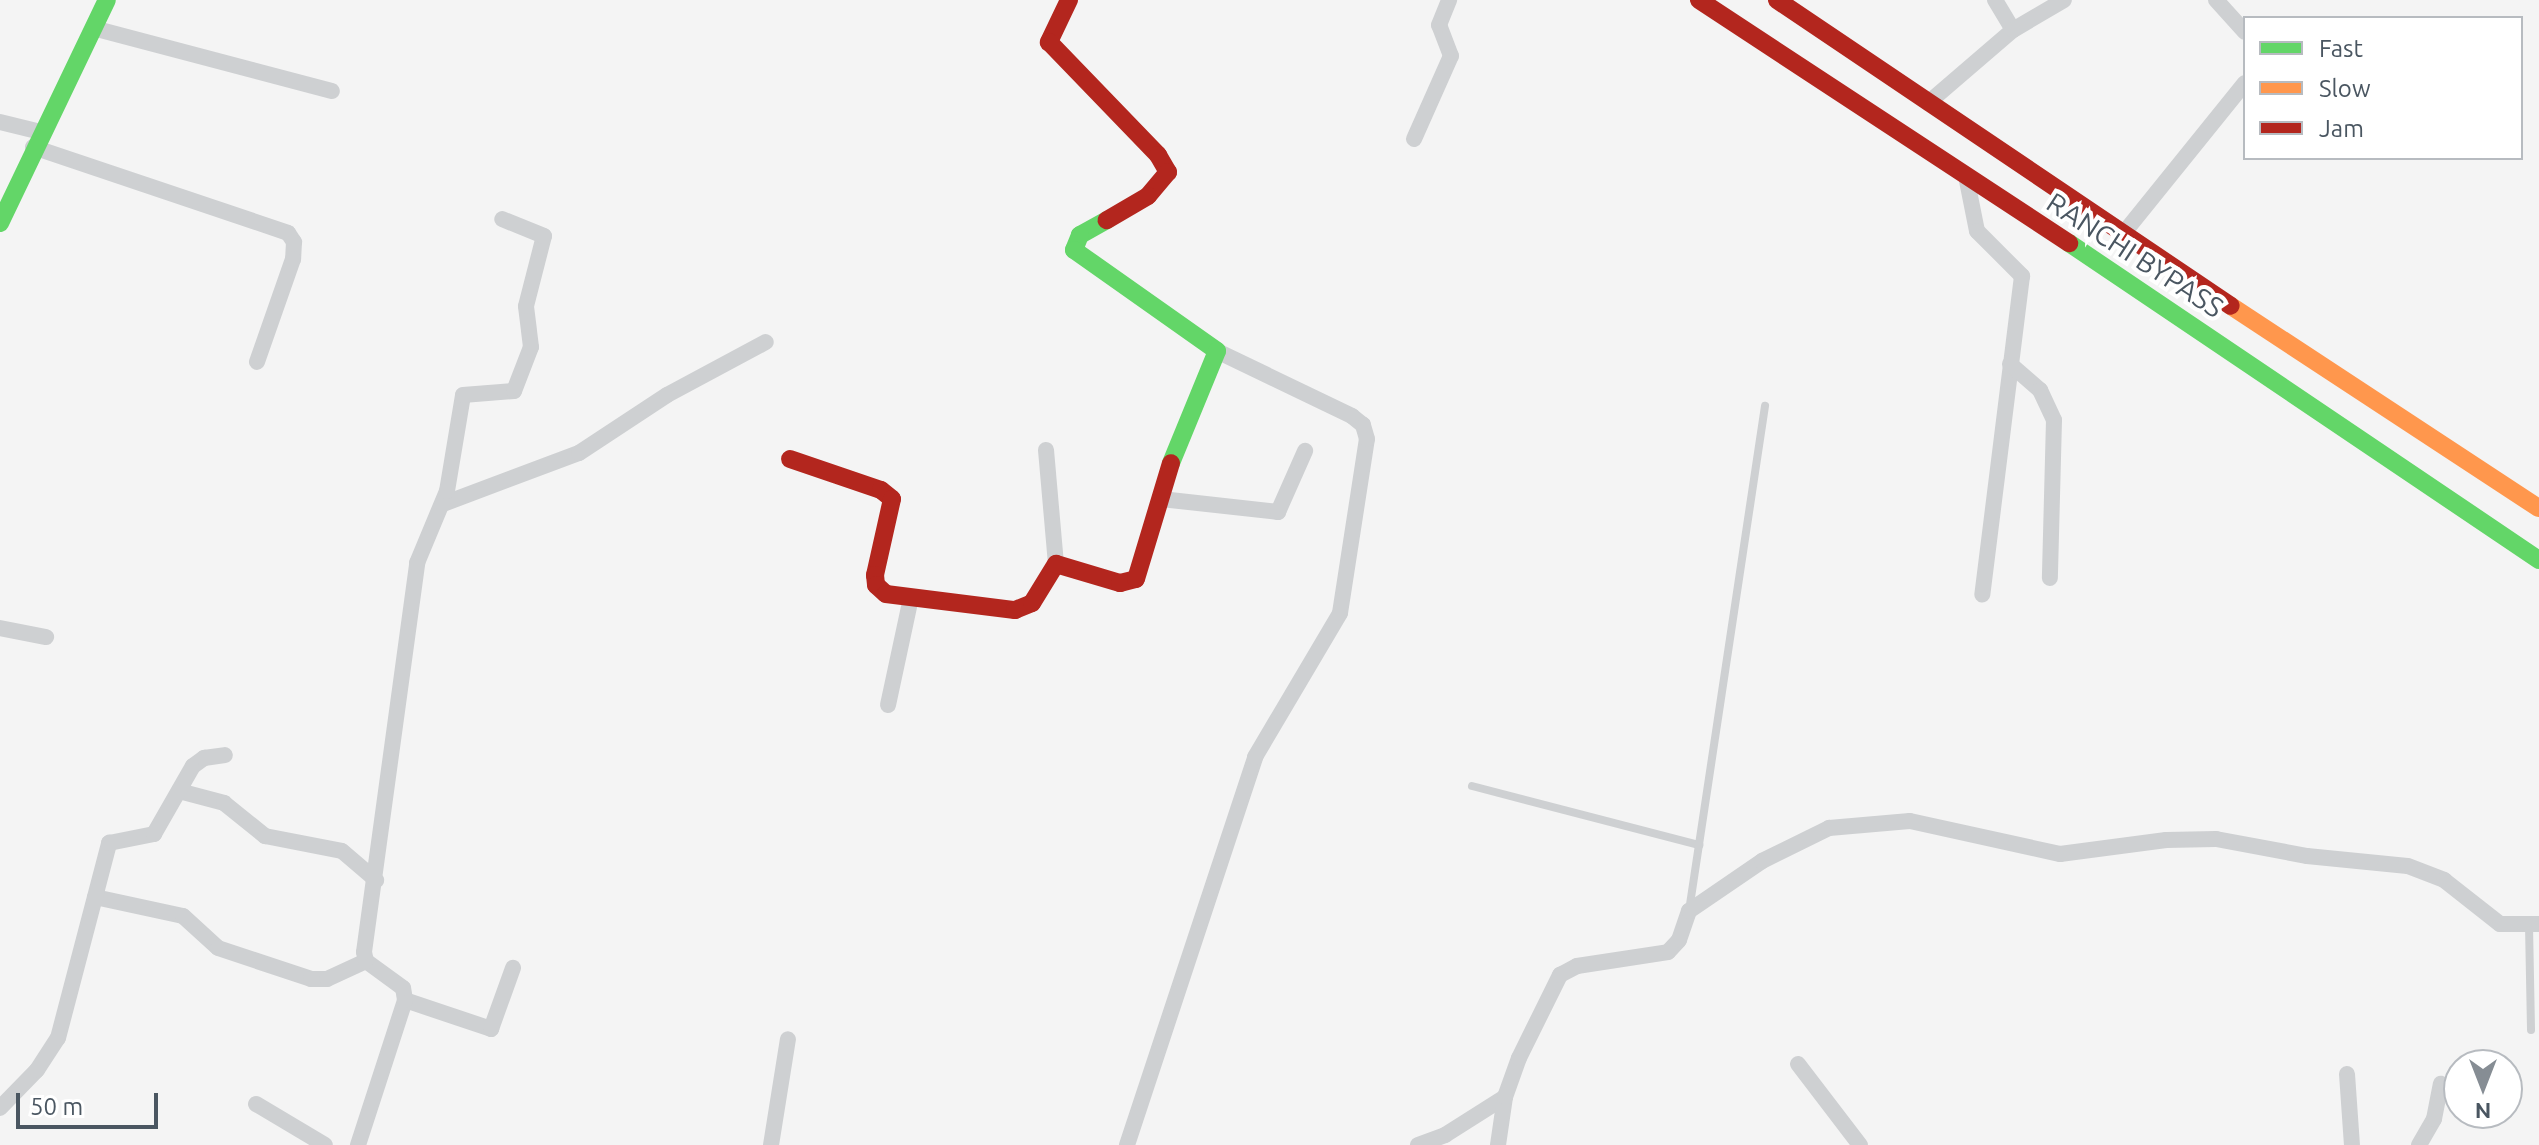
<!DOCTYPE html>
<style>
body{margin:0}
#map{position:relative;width:2539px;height:1145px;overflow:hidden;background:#f4f4f4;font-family:Ubuntu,sans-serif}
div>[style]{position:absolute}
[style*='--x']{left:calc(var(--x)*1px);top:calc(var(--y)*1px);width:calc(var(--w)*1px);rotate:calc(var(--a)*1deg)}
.lane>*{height:8px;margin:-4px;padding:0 4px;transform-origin:4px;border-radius:4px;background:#ced0d2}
.street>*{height:16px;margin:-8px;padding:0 8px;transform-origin:8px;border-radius:8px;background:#ced0d2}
.fast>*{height:18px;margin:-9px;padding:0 9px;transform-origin:9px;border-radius:9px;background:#63d668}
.slow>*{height:18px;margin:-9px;padding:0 9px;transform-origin:9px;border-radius:9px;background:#ff974d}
.jam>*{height:18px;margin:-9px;padding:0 9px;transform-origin:9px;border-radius:9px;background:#b3261e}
span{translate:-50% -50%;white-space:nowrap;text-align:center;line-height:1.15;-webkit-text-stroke:8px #fff;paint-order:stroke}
.street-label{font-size:28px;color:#4a5661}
.legend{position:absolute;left:2243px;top:16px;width:280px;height:144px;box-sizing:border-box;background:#fff;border:2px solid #b7bbc0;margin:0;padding:10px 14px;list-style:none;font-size:24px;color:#4a5661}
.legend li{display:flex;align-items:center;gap:16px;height:40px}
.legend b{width:40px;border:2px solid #b7bbc0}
.north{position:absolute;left:2443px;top:1049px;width:80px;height:80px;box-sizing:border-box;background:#fff;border:2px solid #b7bbc0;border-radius:50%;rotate:180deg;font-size:22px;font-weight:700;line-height:32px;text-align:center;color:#4a5661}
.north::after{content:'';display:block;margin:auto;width:28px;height:36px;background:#868d94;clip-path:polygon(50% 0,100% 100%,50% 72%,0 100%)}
.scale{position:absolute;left:16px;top:1093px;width:142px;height:36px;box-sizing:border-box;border:4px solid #4a5661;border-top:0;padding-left:10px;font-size:24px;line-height:28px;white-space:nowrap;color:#4a5661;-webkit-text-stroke:6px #fff;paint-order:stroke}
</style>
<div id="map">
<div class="lane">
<i style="--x:1472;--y:786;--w:235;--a:14.6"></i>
<i style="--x:1689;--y:911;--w:511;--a:-81.44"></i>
<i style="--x:2529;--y:925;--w:105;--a:88.9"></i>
</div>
<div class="street">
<i style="--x:1995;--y:0;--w:35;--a:59"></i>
<i style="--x:2216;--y:0;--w:43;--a:47.8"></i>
<i style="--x:93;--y:28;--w:247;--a:14.8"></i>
<i style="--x:1928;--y:103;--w:112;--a:-40.7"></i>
<i style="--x:2013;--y:30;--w:59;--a:-30.5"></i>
<i style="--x:0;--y:122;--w:42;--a:13.7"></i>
<i style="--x:1414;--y:139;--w:91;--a:-66"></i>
<i style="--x:1451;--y:56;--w:33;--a:-111"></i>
<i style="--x:1439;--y:25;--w:27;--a:-68"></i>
<i style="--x:33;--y:147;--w:269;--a:18.6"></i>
<i style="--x:288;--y:233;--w:11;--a:56"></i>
<i style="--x:294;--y:242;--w:17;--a:93"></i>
<i style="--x:293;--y:259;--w:109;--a:109.3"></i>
<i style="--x:1967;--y:181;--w:51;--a:78.7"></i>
<i style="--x:1977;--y:231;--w:64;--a:45"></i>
<i style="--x:2022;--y:276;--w:321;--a:97.1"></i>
<i style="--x:2123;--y:234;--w:194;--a:-51.1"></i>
<i style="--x:2010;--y:364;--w:40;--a:41"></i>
<i style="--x:2040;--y:390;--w:33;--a:65"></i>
<i style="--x:2054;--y:420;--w:158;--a:91.5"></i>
<i style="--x:1046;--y:450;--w:114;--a:85"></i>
<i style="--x:1161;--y:499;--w:118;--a:6.3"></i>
<i style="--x:1278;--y:512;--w:67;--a:-66.1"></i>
<i style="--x:443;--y:504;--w:145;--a:-20.6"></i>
<i style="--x:579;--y:453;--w:105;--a:-33.4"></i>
<i style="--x:667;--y:395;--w:112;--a:-28.2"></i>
<i style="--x:0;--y:628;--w:47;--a:11.1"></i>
<i style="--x:888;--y:705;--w:109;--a:-77.9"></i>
<i style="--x:179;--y:791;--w:47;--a:14.9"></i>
<i style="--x:224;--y:803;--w:53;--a:38.8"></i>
<i style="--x:265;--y:836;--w:78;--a:11"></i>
<i style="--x:342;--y:851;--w:45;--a:40.5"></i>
<i style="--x:95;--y:897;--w:90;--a:12.2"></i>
<i style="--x:183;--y:916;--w:47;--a:42.4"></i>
<i style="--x:218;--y:948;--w:98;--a:18.4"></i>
<i style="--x:311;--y:979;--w:16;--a:0"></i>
<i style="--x:327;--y:979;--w:43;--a:-24.8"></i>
<i style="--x:405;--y:1000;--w:91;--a:18.6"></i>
<i style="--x:491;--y:1029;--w:65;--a:-70.2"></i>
<i style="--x:1798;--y:1064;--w:102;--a:52.6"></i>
<i style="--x:2347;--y:1074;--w:71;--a:86"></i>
<i style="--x:256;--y:1104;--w:80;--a:30.7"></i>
<i style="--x:0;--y:1108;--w:53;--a:-45.8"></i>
<i style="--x:37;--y:1070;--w:38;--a:-57"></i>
<i style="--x:58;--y:1038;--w:202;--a:-75.3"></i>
<i style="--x:109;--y:843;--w:46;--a:-11.3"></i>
<i style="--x:154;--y:834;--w:78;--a:-60.2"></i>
<i style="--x:193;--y:766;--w:14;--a:-36"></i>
<i style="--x:204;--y:758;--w:21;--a:-8"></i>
<i style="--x:358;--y:1145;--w:152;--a:-72"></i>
<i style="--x:405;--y:1000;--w:12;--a:-99"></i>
<i style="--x:403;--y:988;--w:46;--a:-143.9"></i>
<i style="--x:366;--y:961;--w:9;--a:-103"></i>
<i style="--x:364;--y:952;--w:393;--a:-82.2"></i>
<i style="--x:417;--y:563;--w:78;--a:-67.4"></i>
<i style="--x:447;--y:491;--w:97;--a:-80.5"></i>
<i style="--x:463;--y:395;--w:51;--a:-4.5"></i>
<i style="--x:514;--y:391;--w:47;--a:-68.9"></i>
<i style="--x:531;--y:347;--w:41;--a:-97"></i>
<i style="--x:526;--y:306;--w:72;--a:-75.6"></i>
<i style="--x:544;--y:236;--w:45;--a:-158"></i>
<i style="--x:771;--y:1145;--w:107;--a:-80.9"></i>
<i style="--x:1127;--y:1145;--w:409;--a:-71.7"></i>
<i style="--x:1255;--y:757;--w:167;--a:-59.4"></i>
<i style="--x:1340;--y:613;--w:176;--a:-81.2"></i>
<i style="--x:1367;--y:439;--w:15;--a:-106"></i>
<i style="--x:1363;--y:425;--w:14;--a:-141"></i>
<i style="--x:1352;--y:416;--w:150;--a:-154.3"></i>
<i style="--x:1418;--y:1145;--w:29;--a:-20"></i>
<i style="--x:1445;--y:1135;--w:71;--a:-32.3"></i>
<i style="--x:1498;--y:1145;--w:49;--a:-81.7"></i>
<i style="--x:1505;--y:1097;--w:41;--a:-70.3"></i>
<i style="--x:1519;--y:1058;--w:93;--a:-63.7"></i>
<i style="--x:1560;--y:975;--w:19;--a:-28"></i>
<i style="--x:1577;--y:966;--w:92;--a:-8.7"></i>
<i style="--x:1668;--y:952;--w:16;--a:-47"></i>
<i style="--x:1679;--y:940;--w:31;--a:-71"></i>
<i style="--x:1689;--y:911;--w:88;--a:-34.4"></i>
<i style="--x:1762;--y:861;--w:75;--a:-26.2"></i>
<i style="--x:1829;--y:828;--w:81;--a:-4.9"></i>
<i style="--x:1910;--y:821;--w:154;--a:12.4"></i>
<i style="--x:2060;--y:854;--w:107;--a:-7.5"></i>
<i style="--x:2166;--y:840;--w:50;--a:-1.1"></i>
<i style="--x:2216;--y:839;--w:93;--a:10.6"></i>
<i style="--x:2307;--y:856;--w:101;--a:5.7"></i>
<i style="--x:2408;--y:866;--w:39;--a:21"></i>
<i style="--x:2444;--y:880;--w:71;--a:38.2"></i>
<i style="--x:2500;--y:924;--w:39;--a:0"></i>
<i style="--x:2419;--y:1145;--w:30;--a:-60"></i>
<i style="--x:2434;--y:1119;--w:36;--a:-79"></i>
</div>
<div class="fast">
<i style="--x:1107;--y:220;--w:31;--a:151"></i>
<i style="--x:1080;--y:235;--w:16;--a:112"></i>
<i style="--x:1074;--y:250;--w:175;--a:35.2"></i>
<i style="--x:1217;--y:351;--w:121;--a:112.3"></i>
<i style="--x:0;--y:223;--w:247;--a:-64.4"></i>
<i style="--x:2069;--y:243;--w:567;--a:34"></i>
</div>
<div class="slow">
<i style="--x:2231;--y:306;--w:368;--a:33.3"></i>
</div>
<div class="jam">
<i style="--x:1069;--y:0;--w:47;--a:115.5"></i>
<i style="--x:1049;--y:42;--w:157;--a:46"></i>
<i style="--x:1158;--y:155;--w:20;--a:60"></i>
<i style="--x:1168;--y:172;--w:31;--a:130"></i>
<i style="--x:1148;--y:196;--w:48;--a:149.7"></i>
<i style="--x:1699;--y:0;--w:443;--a:33.3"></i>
<i style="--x:1777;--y:0;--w:547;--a:33.98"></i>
<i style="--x:790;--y:459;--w:96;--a:18.8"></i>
<i style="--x:881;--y:490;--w:14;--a:39"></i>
<i style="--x:892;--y:499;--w:78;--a:102.6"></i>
<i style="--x:875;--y:575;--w:10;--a:84"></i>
<i style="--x:876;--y:585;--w:13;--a:42"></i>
<i style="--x:886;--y:594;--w:130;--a:7.1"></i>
<i style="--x:1015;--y:610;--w:18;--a:-22"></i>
<i style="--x:1032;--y:603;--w:46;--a:-58.4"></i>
<i style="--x:1056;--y:564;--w:67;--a:16.5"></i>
<i style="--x:1120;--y:583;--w:16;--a:-14"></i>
<i style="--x:1136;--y:579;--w:121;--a:-73.2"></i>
</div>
<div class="street-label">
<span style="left:2135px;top:255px;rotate:33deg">RANCHI BYPASS</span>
</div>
<ul class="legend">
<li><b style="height:10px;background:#63d668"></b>Fast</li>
<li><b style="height:10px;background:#ff974d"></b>Slow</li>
<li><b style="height:10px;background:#b3261e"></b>Jam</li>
</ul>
<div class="north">N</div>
<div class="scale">50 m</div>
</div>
